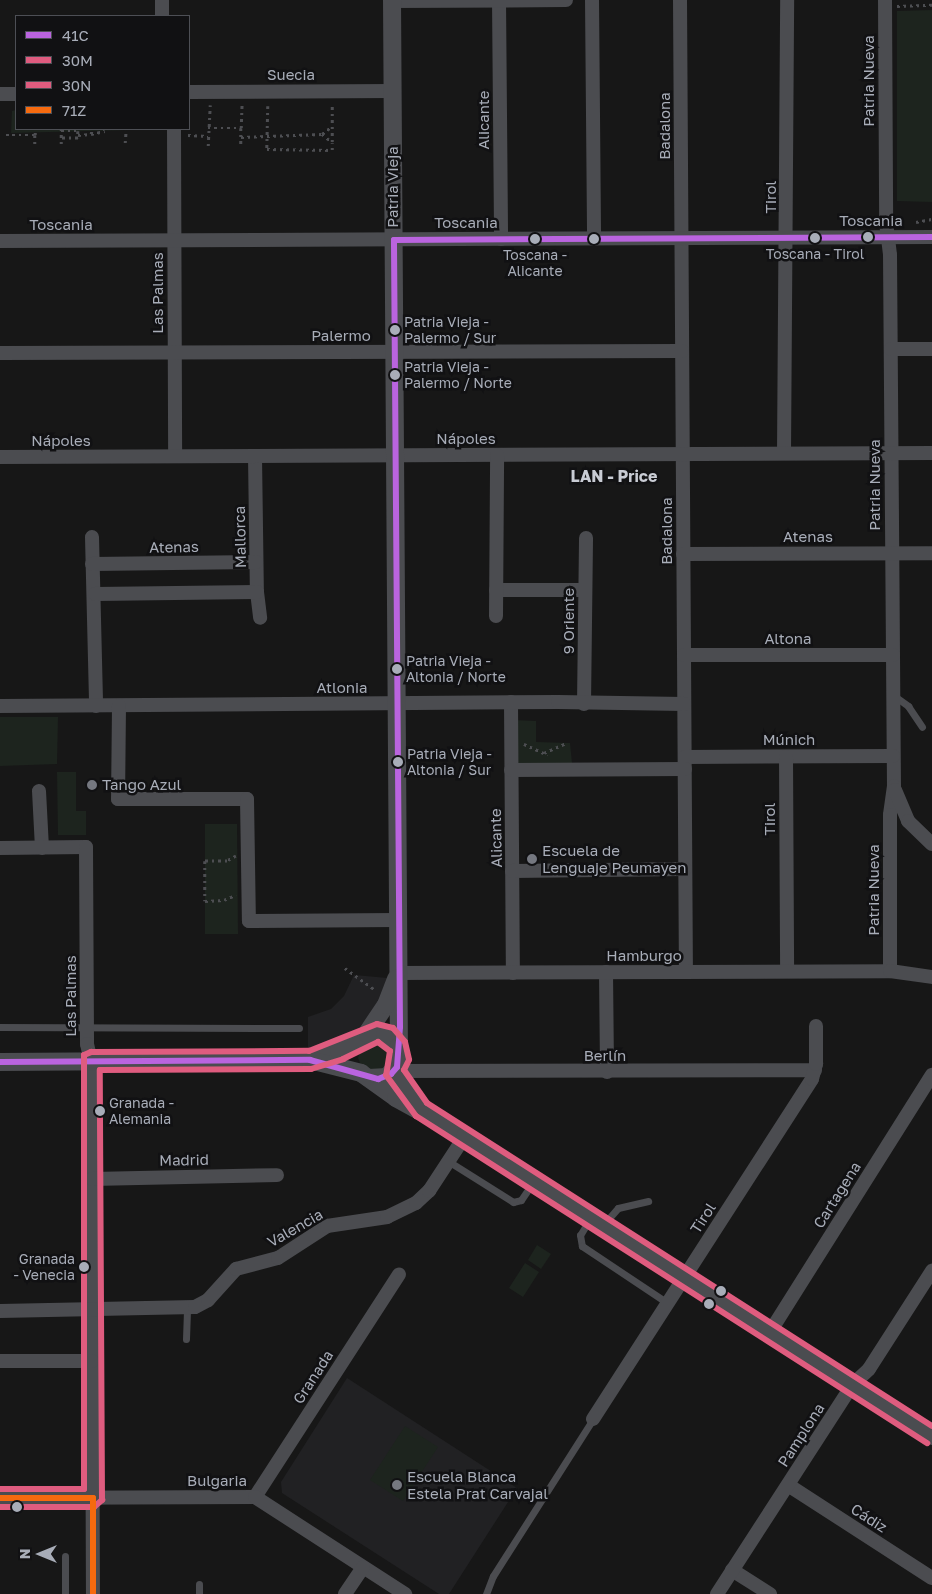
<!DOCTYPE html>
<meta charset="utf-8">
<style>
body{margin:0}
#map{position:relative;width:932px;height:1594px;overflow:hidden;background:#171717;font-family:"Golos Text",sans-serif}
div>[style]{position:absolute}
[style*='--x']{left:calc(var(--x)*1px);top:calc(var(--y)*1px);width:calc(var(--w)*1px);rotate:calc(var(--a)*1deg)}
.built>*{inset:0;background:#212123}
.green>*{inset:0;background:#1d241e}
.path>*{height:2.5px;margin-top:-1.25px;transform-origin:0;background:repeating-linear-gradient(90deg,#4d4e52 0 2.5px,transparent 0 6.5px)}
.service>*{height:7px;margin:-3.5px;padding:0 3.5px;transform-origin:3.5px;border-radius:3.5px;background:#4b4c50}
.minor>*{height:14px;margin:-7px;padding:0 7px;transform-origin:7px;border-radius:7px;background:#4b4c50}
.tertiary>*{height:18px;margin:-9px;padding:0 9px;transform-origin:9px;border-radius:9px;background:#4b4c50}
.bus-1>*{height:6px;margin:-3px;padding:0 3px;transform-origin:3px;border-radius:3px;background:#ba64df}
.bus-2>*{height:6px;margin:-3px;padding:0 3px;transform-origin:3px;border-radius:3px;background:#df5c7f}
.bus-3>*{height:6px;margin:-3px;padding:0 3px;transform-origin:3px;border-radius:3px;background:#df5c7f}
.bus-4>*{height:6px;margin:-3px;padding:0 3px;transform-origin:3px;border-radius:3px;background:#f56a0f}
.dots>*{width:14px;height:14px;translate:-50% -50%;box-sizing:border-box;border:2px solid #111113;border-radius:50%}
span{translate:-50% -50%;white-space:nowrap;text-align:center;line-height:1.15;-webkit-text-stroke:5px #111113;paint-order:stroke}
.bus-label{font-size:14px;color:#a8adb8}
.left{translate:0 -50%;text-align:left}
.right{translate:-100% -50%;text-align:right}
.street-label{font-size:15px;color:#a8adb8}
.poi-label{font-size:15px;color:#a8adb8}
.neighbourhood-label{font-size:16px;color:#c9ccd4;font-weight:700}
.legend{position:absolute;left:15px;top:15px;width:175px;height:115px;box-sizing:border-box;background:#111113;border:1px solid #4d4f55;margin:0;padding:6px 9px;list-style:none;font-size:15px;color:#a8adb8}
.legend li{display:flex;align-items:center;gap:10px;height:25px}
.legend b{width:25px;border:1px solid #4d4f55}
.north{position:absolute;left:15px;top:1529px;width:50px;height:50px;-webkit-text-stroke:4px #111113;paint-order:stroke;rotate:270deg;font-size:14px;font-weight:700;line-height:20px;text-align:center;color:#a8adb8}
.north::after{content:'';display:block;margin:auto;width:18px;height:22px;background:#a8adb8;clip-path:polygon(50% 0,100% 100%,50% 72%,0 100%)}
</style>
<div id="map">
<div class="built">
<i style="clip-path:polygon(354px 975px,388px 978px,384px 997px,358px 1029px,324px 1047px,308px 1049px,308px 1017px,331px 1009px,344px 996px)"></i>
<i style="clip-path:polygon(347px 1378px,517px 1488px,449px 1594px,439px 1594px,282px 1493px,281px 1482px)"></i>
</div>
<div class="green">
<i style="clip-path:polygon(932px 10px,932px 202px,897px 201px,897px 11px)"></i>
<i style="clip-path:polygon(16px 110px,16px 129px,168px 129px,11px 133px,12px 111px)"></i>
<i style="clip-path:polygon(0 717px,58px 717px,57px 764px,0 766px)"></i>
<i style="clip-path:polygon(513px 720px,536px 721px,536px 742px,570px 743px,572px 763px,518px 764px)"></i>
<i style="clip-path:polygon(57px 772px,76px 772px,76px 811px,86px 811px,86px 835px,58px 835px)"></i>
<i style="clip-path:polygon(205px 824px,237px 824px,238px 934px,205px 934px)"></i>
<i style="clip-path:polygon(384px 1040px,394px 1056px,379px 1073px,361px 1065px,358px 1058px,362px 1046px)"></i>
<i style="clip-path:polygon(537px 1245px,551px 1254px,541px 1269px,528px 1260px)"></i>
<i style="clip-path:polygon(525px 1263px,539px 1272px,523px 1297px,509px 1288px)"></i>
<i style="clip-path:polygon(405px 1426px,438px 1447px,403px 1501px,370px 1480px)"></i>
</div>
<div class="path">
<i style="--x:897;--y:6;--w:35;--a:-2"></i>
<i style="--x:268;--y:106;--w:43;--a:91.3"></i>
<i style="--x:267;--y:149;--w:65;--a:0.9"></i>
<i style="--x:332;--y:150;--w:7;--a:-90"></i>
<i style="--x:208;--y:128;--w:33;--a:0"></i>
<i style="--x:241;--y:128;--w:23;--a:-88"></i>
<i style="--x:241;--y:128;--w:18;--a:90"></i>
<i style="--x:61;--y:131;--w:17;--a:0"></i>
<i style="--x:78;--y:131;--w:7;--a:90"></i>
<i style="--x:78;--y:138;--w:17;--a:180"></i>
<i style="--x:91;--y:134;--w:14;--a:-12"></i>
<i style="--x:322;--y:134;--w:11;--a:-38"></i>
<i style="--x:6;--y:135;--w:29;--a:0"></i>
<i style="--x:35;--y:135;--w:6;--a:-90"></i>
<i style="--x:35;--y:135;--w:9;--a:90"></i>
<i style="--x:78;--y:135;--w:13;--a:-4"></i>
<i style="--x:91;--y:134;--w:5;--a:-79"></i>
<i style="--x:188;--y:135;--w:20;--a:3"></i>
<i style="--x:241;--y:137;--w:81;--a:-2.1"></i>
<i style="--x:322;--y:134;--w:13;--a:39"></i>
<i style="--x:332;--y:142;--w:39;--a:-90"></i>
<i style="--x:125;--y:143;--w:14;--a:-86"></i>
<i style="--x:61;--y:144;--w:15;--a:-90"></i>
<i style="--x:208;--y:146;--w:41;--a:-87.2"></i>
<i style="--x:916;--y:222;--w:16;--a:-11"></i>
<i style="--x:524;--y:744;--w:26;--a:25"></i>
<i style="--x:544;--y:753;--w:24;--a:-24"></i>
<i style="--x:236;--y:856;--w:10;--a:151"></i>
<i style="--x:227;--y:861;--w:22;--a:180"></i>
<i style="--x:205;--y:861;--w:40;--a:90"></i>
<i style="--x:205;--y:901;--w:19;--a:-3"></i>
<i style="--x:224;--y:900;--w:13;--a:-23"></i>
<i style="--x:345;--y:968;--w:36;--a:36"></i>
</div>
<div class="service">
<i style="--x:893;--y:695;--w:19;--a:36"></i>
<i style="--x:908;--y:706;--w:25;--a:56"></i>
<i style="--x:0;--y:1027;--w:299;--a:0.2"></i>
<i style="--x:448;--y:1161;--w:77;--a:32.2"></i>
<i style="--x:513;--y:1202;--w:8;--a:-14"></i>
<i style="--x:521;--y:1200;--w:23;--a:-56"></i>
<i style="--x:591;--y:1217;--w:21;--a:121"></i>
<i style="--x:580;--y:1235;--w:11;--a:80"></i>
<i style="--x:582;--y:1246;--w:105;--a:33.7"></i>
<i style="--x:604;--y:1224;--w:21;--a:-49"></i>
<i style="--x:618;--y:1208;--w:31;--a:-13"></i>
<i style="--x:186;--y:1339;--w:31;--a:-88"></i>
<i style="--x:65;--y:1594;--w:38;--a:-90"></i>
<i style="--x:199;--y:1594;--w:10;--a:-90"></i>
<i style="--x:486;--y:1594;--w:19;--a:-69"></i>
<i style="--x:493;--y:1576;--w:186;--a:-57.5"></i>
</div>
<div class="minor">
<i style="--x:162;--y:0;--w:16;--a:90"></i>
<i style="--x:499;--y:0;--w:239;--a:89.5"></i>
<i style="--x:592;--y:0;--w:239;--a:89.5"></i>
<i style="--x:680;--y:0;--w:972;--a:89.65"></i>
<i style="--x:885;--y:0;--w:222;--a:89.7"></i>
<i style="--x:886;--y:222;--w:33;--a:83"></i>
<i style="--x:890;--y:255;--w:531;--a:89.57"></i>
<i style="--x:894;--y:786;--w:29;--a:98"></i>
<i style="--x:890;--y:815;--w:156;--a:90"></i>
<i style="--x:393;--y:1;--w:173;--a:-0.3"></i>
<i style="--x:189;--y:92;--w:204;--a:-0.3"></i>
<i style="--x:0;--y:94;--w:16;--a:0"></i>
<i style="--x:174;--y:129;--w:327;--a:89.8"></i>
<i style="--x:0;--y:241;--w:932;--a:-0.25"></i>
<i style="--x:891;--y:349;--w:41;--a:0"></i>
<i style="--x:0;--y:353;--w:682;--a:-0.17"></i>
<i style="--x:784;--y:453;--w:453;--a:-89.6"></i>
<i style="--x:255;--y:456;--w:136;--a:89.2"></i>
<i style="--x:257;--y:592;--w:26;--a:83"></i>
<i style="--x:0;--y:457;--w:932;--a:-0.25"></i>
<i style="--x:92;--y:537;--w:169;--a:88.6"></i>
<i style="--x:683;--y:554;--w:249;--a:-0.2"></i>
<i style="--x:92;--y:564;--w:164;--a:-0.7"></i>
<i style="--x:496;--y:590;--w:89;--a:0"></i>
<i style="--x:95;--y:594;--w:162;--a:-0.7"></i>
<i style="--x:496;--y:616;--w:161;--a:-89.6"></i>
<i style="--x:684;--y:655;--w:209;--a:0"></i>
<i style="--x:511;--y:702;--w:271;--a:89.6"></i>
<i style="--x:584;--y:704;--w:166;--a:-89.3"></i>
<i style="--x:0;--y:706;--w:558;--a:-0.41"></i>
<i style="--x:558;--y:702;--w:126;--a:0.9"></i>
<i style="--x:119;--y:706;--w:93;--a:90.6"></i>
<i style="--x:118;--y:799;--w:129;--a:0"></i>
<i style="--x:247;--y:799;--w:122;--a:89.1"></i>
<i style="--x:249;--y:921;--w:148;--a:-0.4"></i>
<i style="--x:685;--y:757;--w:208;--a:-0.3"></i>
<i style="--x:786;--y:757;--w:214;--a:89.7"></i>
<i style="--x:511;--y:770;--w:174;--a:-0.3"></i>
<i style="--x:895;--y:790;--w:34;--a:67"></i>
<i style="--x:908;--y:821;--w:33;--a:44"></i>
<i style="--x:39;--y:791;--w:57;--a:87"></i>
<i style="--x:0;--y:848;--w:86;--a:-0.7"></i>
<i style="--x:86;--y:847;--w:197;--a:89.7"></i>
<i style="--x:87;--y:1044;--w:17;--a:77"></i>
<i style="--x:91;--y:1061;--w:533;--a:89.79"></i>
<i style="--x:512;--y:871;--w:173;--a:-0.7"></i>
<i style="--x:606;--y:972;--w:100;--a:89.4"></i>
<i style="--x:398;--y:973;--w:492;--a:-0.2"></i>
<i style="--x:890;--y:971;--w:42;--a:8.1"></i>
<i style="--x:394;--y:1071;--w:421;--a:-0.1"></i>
<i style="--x:92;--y:1179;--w:185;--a:-1.2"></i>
<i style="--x:0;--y:1311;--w:195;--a:-1.2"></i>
<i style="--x:195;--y:1307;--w:15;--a:-28"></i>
<i style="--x:208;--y:1300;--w:42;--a:-47.9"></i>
<i style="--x:236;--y:1269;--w:43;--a:-14.7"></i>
<i style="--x:278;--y:1258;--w:59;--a:-33.1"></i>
<i style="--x:327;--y:1226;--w:61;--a:-8.5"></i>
<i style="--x:387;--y:1217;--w:32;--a:-26"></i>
<i style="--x:416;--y:1203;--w:18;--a:-43"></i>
<i style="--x:429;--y:1191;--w:66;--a:-56.8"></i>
<i style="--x:770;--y:1332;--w:304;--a:-57.8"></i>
<i style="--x:0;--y:1361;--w:92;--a:0"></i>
<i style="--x:593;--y:1419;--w:404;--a:-57.2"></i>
<i style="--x:812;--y:1079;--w:16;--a:-75"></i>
<i style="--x:816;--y:1064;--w:38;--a:-90"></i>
<i style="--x:788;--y:1485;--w:171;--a:32.9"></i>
<i style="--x:255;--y:1497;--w:265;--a:-57.1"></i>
<i style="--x:0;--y:1498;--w:255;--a:-0.2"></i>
<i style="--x:255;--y:1497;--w:179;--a:32.9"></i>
<i style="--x:732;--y:1570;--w:45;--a:32.3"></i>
<i style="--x:345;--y:1594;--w:32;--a:-56"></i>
<i style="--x:717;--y:1594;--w:249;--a:-57.1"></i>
<i style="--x:852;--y:1385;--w:23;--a:-43"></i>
<i style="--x:869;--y:1369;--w:117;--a:-57.3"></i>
</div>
<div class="tertiary">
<i style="--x:392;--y:0;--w:1051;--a:89.62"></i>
<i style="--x:365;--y:1036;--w:37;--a:-56"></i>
<i style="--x:386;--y:1005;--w:28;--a:-69"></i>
<i style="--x:313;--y:1059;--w:27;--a:-17"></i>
<i style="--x:339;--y:1051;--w:33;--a:-29"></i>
<i style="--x:368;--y:1035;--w:17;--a:-3"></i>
<i style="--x:385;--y:1034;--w:18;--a:45"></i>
<i style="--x:398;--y:1047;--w:17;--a:90"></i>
<i style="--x:398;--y:1064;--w:17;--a:130"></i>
<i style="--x:387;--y:1077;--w:18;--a:177"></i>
<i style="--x:0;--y:1062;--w:310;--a:-0.4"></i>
<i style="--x:310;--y:1060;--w:53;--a:14.3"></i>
<i style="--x:361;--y:1073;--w:43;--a:35.5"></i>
<i style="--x:396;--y:1098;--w:79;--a:28.8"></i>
<i style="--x:465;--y:1136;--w:555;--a:32.72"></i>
<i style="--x:394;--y:1071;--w:46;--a:55.6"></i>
</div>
<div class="bus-1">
<i style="--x:0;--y:1062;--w:310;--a:-0.4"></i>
<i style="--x:310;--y:1060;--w:71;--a:15.6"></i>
<i style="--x:378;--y:1079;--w:14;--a:-21"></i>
<i style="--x:391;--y:1074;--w:9;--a:-49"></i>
<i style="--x:397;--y:1067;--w:40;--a:-85.7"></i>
<i style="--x:400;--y:1027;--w:787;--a:-90.44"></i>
<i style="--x:394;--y:240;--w:538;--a:-0.32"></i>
</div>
<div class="bus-2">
<i style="--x:0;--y:1507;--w:94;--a:0"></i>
<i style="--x:94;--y:1507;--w:11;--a:-41"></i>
<i style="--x:102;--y:1500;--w:430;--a:-90.3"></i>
<i style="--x:100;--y:1070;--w:211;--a:-0.3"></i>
<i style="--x:311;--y:1069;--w:34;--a:-17"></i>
<i style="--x:343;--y:1059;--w:39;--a:-26"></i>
<i style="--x:378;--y:1042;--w:15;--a:37"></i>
<i style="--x:390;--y:1051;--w:24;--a:99"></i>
<i style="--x:386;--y:1075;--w:51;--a:53.8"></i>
<i style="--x:416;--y:1116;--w:607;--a:32.62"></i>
</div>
<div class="bus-3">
<i style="--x:0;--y:1489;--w:84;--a:0"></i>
<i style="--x:84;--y:1489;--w:434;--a:-90"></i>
<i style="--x:84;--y:1055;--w:8;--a:-23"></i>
<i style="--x:91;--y:1052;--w:218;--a:-0.3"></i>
<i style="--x:309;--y:1051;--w:73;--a:-21.7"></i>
<i style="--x:377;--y:1024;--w:16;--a:14"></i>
<i style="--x:393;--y:1028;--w:18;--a:49"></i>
<i style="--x:405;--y:1042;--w:18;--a:77"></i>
<i style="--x:409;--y:1060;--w:11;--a:117"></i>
<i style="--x:404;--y:1070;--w:40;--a:55.1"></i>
<i style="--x:427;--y:1103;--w:599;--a:32.6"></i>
</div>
<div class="bus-4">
<i style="--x:0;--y:1498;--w:93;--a:0"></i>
<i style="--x:93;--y:1498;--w:96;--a:90"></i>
</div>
<div class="dots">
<i style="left:868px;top:237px;background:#a8adb8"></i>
<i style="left:815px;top:238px;background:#a8adb8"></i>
<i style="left:535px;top:239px;background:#a8adb8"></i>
<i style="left:594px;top:239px;background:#a8adb8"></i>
<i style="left:395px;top:330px;background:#a8adb8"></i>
<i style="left:395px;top:375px;background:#a8adb8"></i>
<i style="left:397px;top:669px;background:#a8adb8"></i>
<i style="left:398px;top:762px;background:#a8adb8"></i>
<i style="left:92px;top:785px;background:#757880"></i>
<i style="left:532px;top:859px;background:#757880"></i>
<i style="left:100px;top:1111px;background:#a8adb8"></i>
<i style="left:84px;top:1267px;background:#a8adb8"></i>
<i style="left:721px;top:1291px;background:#a8adb8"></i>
<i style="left:709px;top:1304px;background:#a8adb8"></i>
<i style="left:397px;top:1485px;background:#757880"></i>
<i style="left:17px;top:1507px;background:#a8adb8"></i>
</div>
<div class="bus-label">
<span style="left:815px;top:254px">Toscana - Tirol</span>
<span style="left:535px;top:263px">Toscana -<br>Alicante</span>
<span class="left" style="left:404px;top:330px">Patria Vieja -<br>Palermo / Sur</span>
<span class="left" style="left:404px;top:375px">Patria Vieja -<br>Palermo / Norte</span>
<span class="left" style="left:406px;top:669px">Patria Vieja -<br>Altonia / Norte</span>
<span class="left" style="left:407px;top:762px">Patria Vieja -<br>Altonia / Sur</span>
<span class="left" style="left:109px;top:1111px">Granada -<br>Alemania</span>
<span class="right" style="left:75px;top:1267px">Granada<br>- Venecia</span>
</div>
<div class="street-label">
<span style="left:291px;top:75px">Suecia</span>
<span style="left:869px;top:81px;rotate:-90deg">Patria Nueva</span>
<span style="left:484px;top:120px;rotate:-90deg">Alicante</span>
<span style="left:665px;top:126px;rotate:-90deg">Badalona</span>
<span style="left:393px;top:187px;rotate:-90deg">Patria Vieja</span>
<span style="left:771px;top:197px;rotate:-90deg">Tirol</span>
<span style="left:871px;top:221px">Toscania</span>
<span style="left:466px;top:223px">Toscania</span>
<span style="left:61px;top:225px">Toscania</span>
<span style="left:158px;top:293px;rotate:-90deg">Las Palmas</span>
<span style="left:341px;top:336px">Palermo</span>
<span style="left:466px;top:439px">Nápoles</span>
<span style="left:61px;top:441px">Nápoles</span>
<span style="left:875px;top:485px;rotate:-90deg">Patria Nueva</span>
<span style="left:667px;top:531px;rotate:-90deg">Badalona</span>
<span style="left:240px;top:537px;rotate:-91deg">Mallorca</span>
<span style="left:808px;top:537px">Atenas</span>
<span style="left:174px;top:547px;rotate:-1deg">Atenas</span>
<span style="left:569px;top:621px;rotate:-90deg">9 Oriente</span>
<span style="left:788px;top:639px">Altona</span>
<span style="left:342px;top:688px">Atlonia</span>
<span style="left:789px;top:740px">Múnich</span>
<span style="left:770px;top:819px;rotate:-90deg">Tirol</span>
<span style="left:496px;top:838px;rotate:-91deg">Alicante</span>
<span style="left:874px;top:890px;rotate:-90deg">Patria Nueva</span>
<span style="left:644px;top:956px">Hamburgo</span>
<span style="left:71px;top:996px;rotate:-90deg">Las Palmas</span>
<span style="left:605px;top:1056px">Berlín</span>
<span style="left:184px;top:1160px;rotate:-1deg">Madrid</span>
<span style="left:837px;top:1195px;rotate:-58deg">Cartagena</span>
<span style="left:703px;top:1218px;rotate:-57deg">Tirol</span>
<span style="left:295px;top:1228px;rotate:-30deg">Valencia</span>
<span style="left:313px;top:1377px;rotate:-57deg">Granada</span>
<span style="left:801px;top:1435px;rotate:-57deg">Pamplona</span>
<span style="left:217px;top:1481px">Bulgaria</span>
<span style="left:869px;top:1518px;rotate:33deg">Cádiz</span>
</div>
<div class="poi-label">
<span class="left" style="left:102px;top:785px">Tango Azul</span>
<span class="left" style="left:542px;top:859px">Escuela de<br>Lenguaje Peumayen</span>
<span class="left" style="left:407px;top:1485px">Escuela Blanca<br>Estela Prat Carvajal</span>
</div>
<div class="neighbourhood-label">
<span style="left:614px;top:476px">LAN - Price</span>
</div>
<ul class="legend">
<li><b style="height:6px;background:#ba64df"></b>41C</li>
<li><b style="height:6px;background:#df5c7f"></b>30M</li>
<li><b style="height:6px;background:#df5c7f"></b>30N</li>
<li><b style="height:6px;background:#f56a0f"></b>71Z</li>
</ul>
<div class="north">N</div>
</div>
